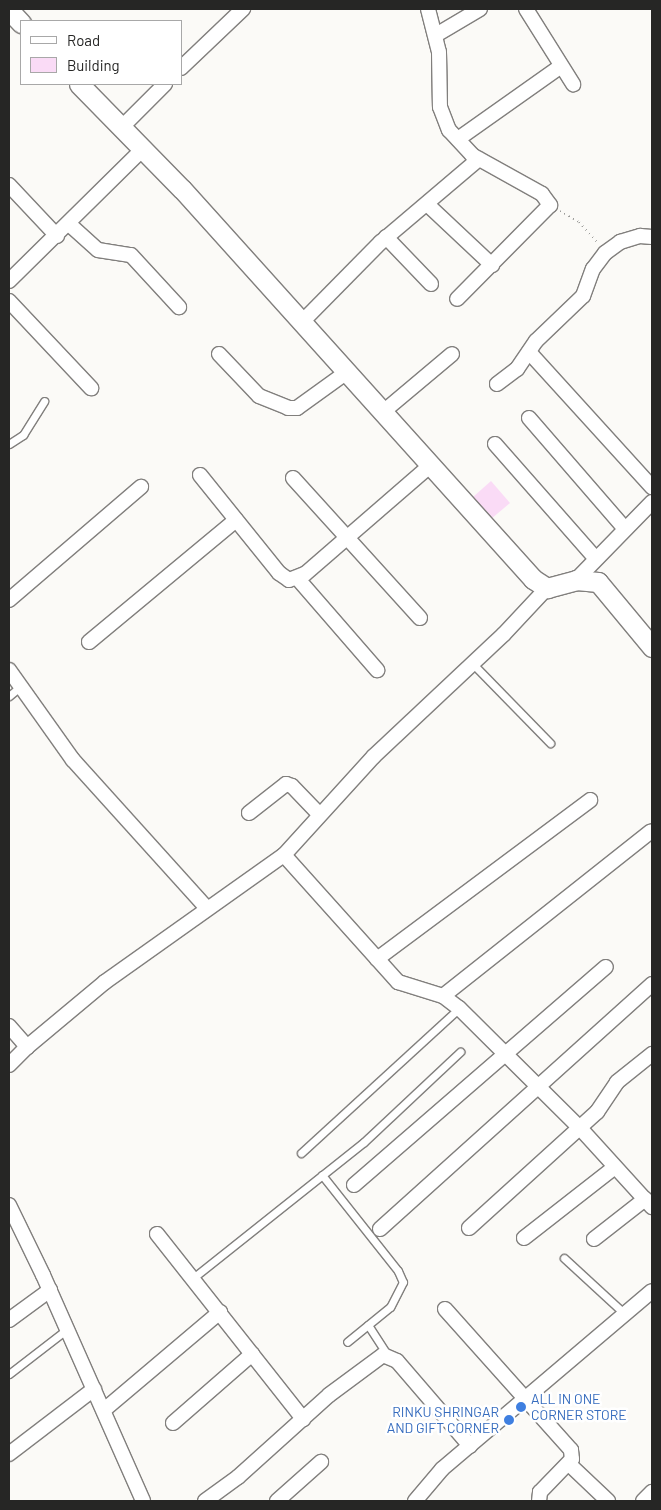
<!DOCTYPE html>
<style>
body{margin:0}
#map{position:relative;width:661px;height:1510px;overflow:hidden;background:#fbfaf7;font-family:Barlow,sans-serif}
div>[style]{position:absolute}
[style*='--x']{left:calc(var(--x)*1px);top:calc(var(--y)*1px);width:calc(var(--w)*1px);rotate:calc(var(--a)*1deg)}
.building>*{inset:0;background:#fadbf6}
.path>*{height:2px;margin-top:-1px;transform-origin:0;background:repeating-linear-gradient(90deg,#9c9c9a 0 1px,transparent 0 5px)}
.roads{filter:drop-shadow(1px 0 #817f7d) drop-shadow(-1px 0 #817f7d) drop-shadow(0 1px #817f7d) drop-shadow(0 -1px #817f7d)}
.service>*{height:7px;margin:-3.5px;padding:0 3.5px;transform-origin:3.5px;border-radius:3.5px;background:#fff}
.minor>*{height:14px;margin:-7px;padding:0 7px;transform-origin:7px;border-radius:7px;background:#fff}
.secondary>*{height:19px;margin:-9.5px;padding:0 9.5px;transform-origin:9.5px;border-radius:9.5px;background:#fff}
.dots>*{width:14px;height:14px;translate:-50% -50%;box-sizing:border-box;border:2px solid #fff;border-radius:50%}
span{translate:-50% -50%;white-space:nowrap;text-align:center;line-height:1.15;-webkit-text-stroke:5px #fff;paint-order:stroke}
.shop-label{font-size:14px;color:#366cbe}
.left{translate:0 -50%;text-align:left}
.right{translate:-100% -50%;text-align:right}
.frame{position:absolute;inset:0;border:10px solid #262625;pointer-events:none}
.legend{position:absolute;left:20px;top:20px;width:162px;height:65px;box-sizing:border-box;background:#fff;border:1px solid #a8a8a8;margin:0;padding:6px 9px;list-style:none;font-size:15px;color:#262625}
.legend li{display:flex;align-items:center;gap:10px;height:25px}
.legend b{width:25px;border:1px solid #a8a8a8}
</style>
<div id="map">
<div class="building">
<i style="clip-path:polygon(491px 481px,510px 503px,491px 519px,473px 497px)"></i>
</div>
<div class="path">
<i style="--x:560;--y:211;--w:22;--a:30"></i>
<i style="--x:579;--y:222;--w:28;--a:48"></i>
</div>
<div class="roads">
<div class="service">
<i style="--x:9;--y:444;--w:17;--a:-33"></i>
<i style="--x:23;--y:435;--w:40;--a:-58"></i>
<i style="--x:472;--y:663;--w:112;--a:45.7"></i>
<i style="--x:9;--y:696;--w:16;--a:-40"></i>
<i style="--x:301;--y:1153;--w:214;--a:-42.5"></i>
<i style="--x:322;--y:1175;--w:122;--a:51.6"></i>
<i style="--x:398;--y:1271;--w:12;--a:66"></i>
<i style="--x:403;--y:1282;--w:28;--a:117"></i>
<i style="--x:390;--y:1307;--w:55;--a:140.9"></i>
<i style="--x:564;--y:1258;--w:83;--a:42.6"></i>
<i style="--x:193;--y:1278;--w:218;--a:-38.5"></i>
<i style="--x:364;--y:1142;--w:132;--a:-43.2"></i>
<i style="--x:368;--y:1325;--w:35;--a:57"></i>
<i style="--x:9;--y:1374;--w:72;--a:-37.7"></i>
</div>
<div class="minor">
<i style="--x:428;--y:9;--w:44;--a:75.7"></i>
<i style="--x:439;--y:52;--w:55;--a:89"></i>
<i style="--x:440;--y:107;--w:25;--a:69"></i>
<i style="--x:449;--y:130;--w:34;--a:47"></i>
<i style="--x:472;--y:155;--w:80;--a:29.1"></i>
<i style="--x:542;--y:194;--w:14;--a:54"></i>
<i style="--x:550;--y:205;--w:132;--a:134.7"></i>
<i style="--x:526;--y:9;--w:89;--a:57.9"></i>
<i style="--x:436;--y:35;--w:51;--a:-30.6"></i>
<i style="--x:181;--y:68;--w:86;--a:-43.6"></i>
<i style="--x:122;--y:127;--w:61;--a:-45"></i>
<i style="--x:458;--y:139;--w:126;--a:-35.3"></i>
<i style="--x:9;--y:185;--w:70;--a:46.7"></i>
<i style="--x:428;--y:205;--w:88;--a:43.2"></i>
<i style="--x:69;--y:224;--w:39;--a:42"></i>
<i style="--x:98;--y:250;--w:33;--a:9"></i>
<i style="--x:131;--y:255;--w:71;--a:47.3"></i>
<i style="--x:386;--y:237;--w:65;--a:46.2"></i>
<i style="--x:9;--y:281;--w:188;--a:-44.6"></i>
<i style="--x:9;--y:301;--w:120;--a:46.7"></i>
<i style="--x:302;--y:322;--w:112;--a:-45.4"></i>
<i style="--x:381;--y:242;--w:128;--a:-40.3"></i>
<i style="--x:529;--y:352;--w:183;--a:47.7"></i>
<i style="--x:219;--y:354;--w:58;--a:46.4"></i>
<i style="--x:259;--y:396;--w:31;--a:22"></i>
<i style="--x:288;--y:408;--w:9;--a:0"></i>
<i style="--x:297;--y:408;--w:62;--a:-35.8"></i>
<i style="--x:497;--y:384;--w:25;--a:-37"></i>
<i style="--x:517;--y:369;--w:34;--a:-56"></i>
<i style="--x:536;--y:341;--w:65;--a:-43.8"></i>
<i style="--x:583;--y:296;--w:29;--a:-70"></i>
<i style="--x:593;--y:269;--w:20;--a:-53"></i>
<i style="--x:605;--y:253;--w:19;--a:-36"></i>
<i style="--x:620;--y:242;--w:21;--a:-17"></i>
<i style="--x:640;--y:236;--w:12;--a:5"></i>
<i style="--x:383;--y:412;--w:90;--a:-40"></i>
<i style="--x:529;--y:418;--w:147;--a:49.1"></i>
<i style="--x:495;--y:444;--w:152;--a:48.7"></i>
<i style="--x:200;--y:475;--w:126;--a:51.1"></i>
<i style="--x:279;--y:573;--w:12;--a:35"></i>
<i style="--x:289;--y:580;--w:17;--a:-21"></i>
<i style="--x:305;--y:574;--w:167;--a:-40.9"></i>
<i style="--x:293;--y:478;--w:189;--a:47.8"></i>
<i style="--x:298;--y:579;--w:121;--a:49"></i>
<i style="--x:576;--y:580;--w:109;--a:-45.7"></i>
<i style="--x:547;--y:588;--w:64;--a:133.1"></i>
<i style="--x:503;--y:635;--w:177;--a:136.8"></i>
<i style="--x:374;--y:756;--w:134;--a:132.3"></i>
<i style="--x:284;--y:855;--w:171;--a:48.1"></i>
<i style="--x:398;--y:982;--w:47;--a:17.3"></i>
<i style="--x:443;--y:996;--w:20;--a:37"></i>
<i style="--x:459;--y:1008;--w:170;--a:44.8"></i>
<i style="--x:580;--y:1128;--w:107;--a:47.7"></i>
<i style="--x:9;--y:600;--w:174;--a:-40.6"></i>
<i style="--x:89;--y:642;--w:191;--a:-39.7"></i>
<i style="--x:9;--y:670;--w:110;--a:54.6"></i>
<i style="--x:73;--y:760;--w:198;--a:47.9"></i>
<i style="--x:249;--y:813;--w:47;--a:-38.1"></i>
<i style="--x:286;--y:784;--w:6;--a:18"></i>
<i style="--x:292;--y:786;--w:40;--a:46"></i>
<i style="--x:377;--y:959;--w:266;--a:-36.7"></i>
<i style="--x:443;--y:996;--w:265;--a:-38.4"></i>
<i style="--x:9;--y:1026;--w:28;--a:49"></i>
<i style="--x:27;--y:1047;--w:102;--a:-39.8"></i>
<i style="--x:105;--y:982;--w:219;--a:-35.4"></i>
<i style="--x:9;--y:1065;--w:25;--a:-45"></i>
<i style="--x:354;--y:1185;--w:333;--a:-40.9"></i>
<i style="--x:9;--y:1205;--w:78;--a:64.1"></i>
<i style="--x:43;--y:1275;--w:247;--a:66.1"></i>
<i style="--x:469;--y:1228;--w:173;--a:-42.2"></i>
<i style="--x:597;--y:1112;--w:36;--a:-56"></i>
<i style="--x:617;--y:1082;--w:45;--a:-38.7"></i>
<i style="--x:380;--y:1229;--w:366;--a:-42"></i>
<i style="--x:157;--y:1234;--w:236;--a:51.7"></i>
<i style="--x:524;--y:1238;--w:115;--a:-38"></i>
<i style="--x:594;--y:1239;--w:65;--a:-38.1"></i>
<i style="--x:445;--y:1309;--w:189;--a:48.2"></i>
<i style="--x:571;--y:1450;--w:9;--a:84"></i>
<i style="--x:572;--y:1459;--w:46;--a:134.1"></i>
<i style="--x:540;--y:1492;--w:9;--a:96"></i>
<i style="--x:9;--y:1320;--w:51;--a:-36.2"></i>
<i style="--x:104;--y:1410;--w:152;--a:-40.2"></i>
<i style="--x:173;--y:1423;--w:105;--a:-41.1"></i>
<i style="--x:9;--y:1454;--w:107;--a:-37.4"></i>
<i style="--x:569;--y:1464;--w:54;--a:43.5"></i>
<i style="--x:205;--y:1501;--w:41;--a:-36"></i>
<i style="--x:238;--y:1477;--w:122;--a:-42"></i>
<i style="--x:329;--y:1395;--w:67;--a:-36.5"></i>
<i style="--x:383;--y:1355;--w:15;--a:23"></i>
<i style="--x:397;--y:1361;--w:112;--a:49.3"></i>
<i style="--x:277;--y:1501;--w:59;--a:-41.6"></i>
<i style="--x:415;--y:1501;--w:42;--a:-49.8"></i>
<i style="--x:442;--y:1469;--w:275;--a:-40.3"></i>
<i style="--x:643;--y:1501;--w:13;--a:-45"></i>
</div>
<div class="secondary">
<i style="--x:9;--y:10;--w:18;--a:47"></i>
<i style="--x:79;--y:84;--w:147;--a:45.6"></i>
<i style="--x:182;--y:189;--w:525;--a:48.01"></i>
<i style="--x:533;--y:579;--w:17;--a:33"></i>
<i style="--x:547;--y:588;--w:30;--a:-15"></i>
<i style="--x:576;--y:580;--w:22;--a:5"></i>
<i style="--x:598;--y:582;--w:85;--a:50.3"></i>
</div>
</div>
<div class="dots">
<i style="left:521px;top:1407px;background:#3f7fe0"></i>
<i style="left:509px;top:1420px;background:#3f7fe0"></i>
</div>
<div class="shop-label">
<span class="left" style="left:531px;top:1407px">ALL IN ONE<br>CORNER STORE</span>
<span class="right" style="left:499px;top:1420px">RINKU SHRINGAR<br>AND GIFT CORNER</span>
</div>
<div class="frame"></div>
<ul class="legend">
<li><b style="height:6px;background:#fff"></b>Road</li>
<li><b style="height:14px;background:#fadbf6"></b>Building</li>
</ul>
</div>
